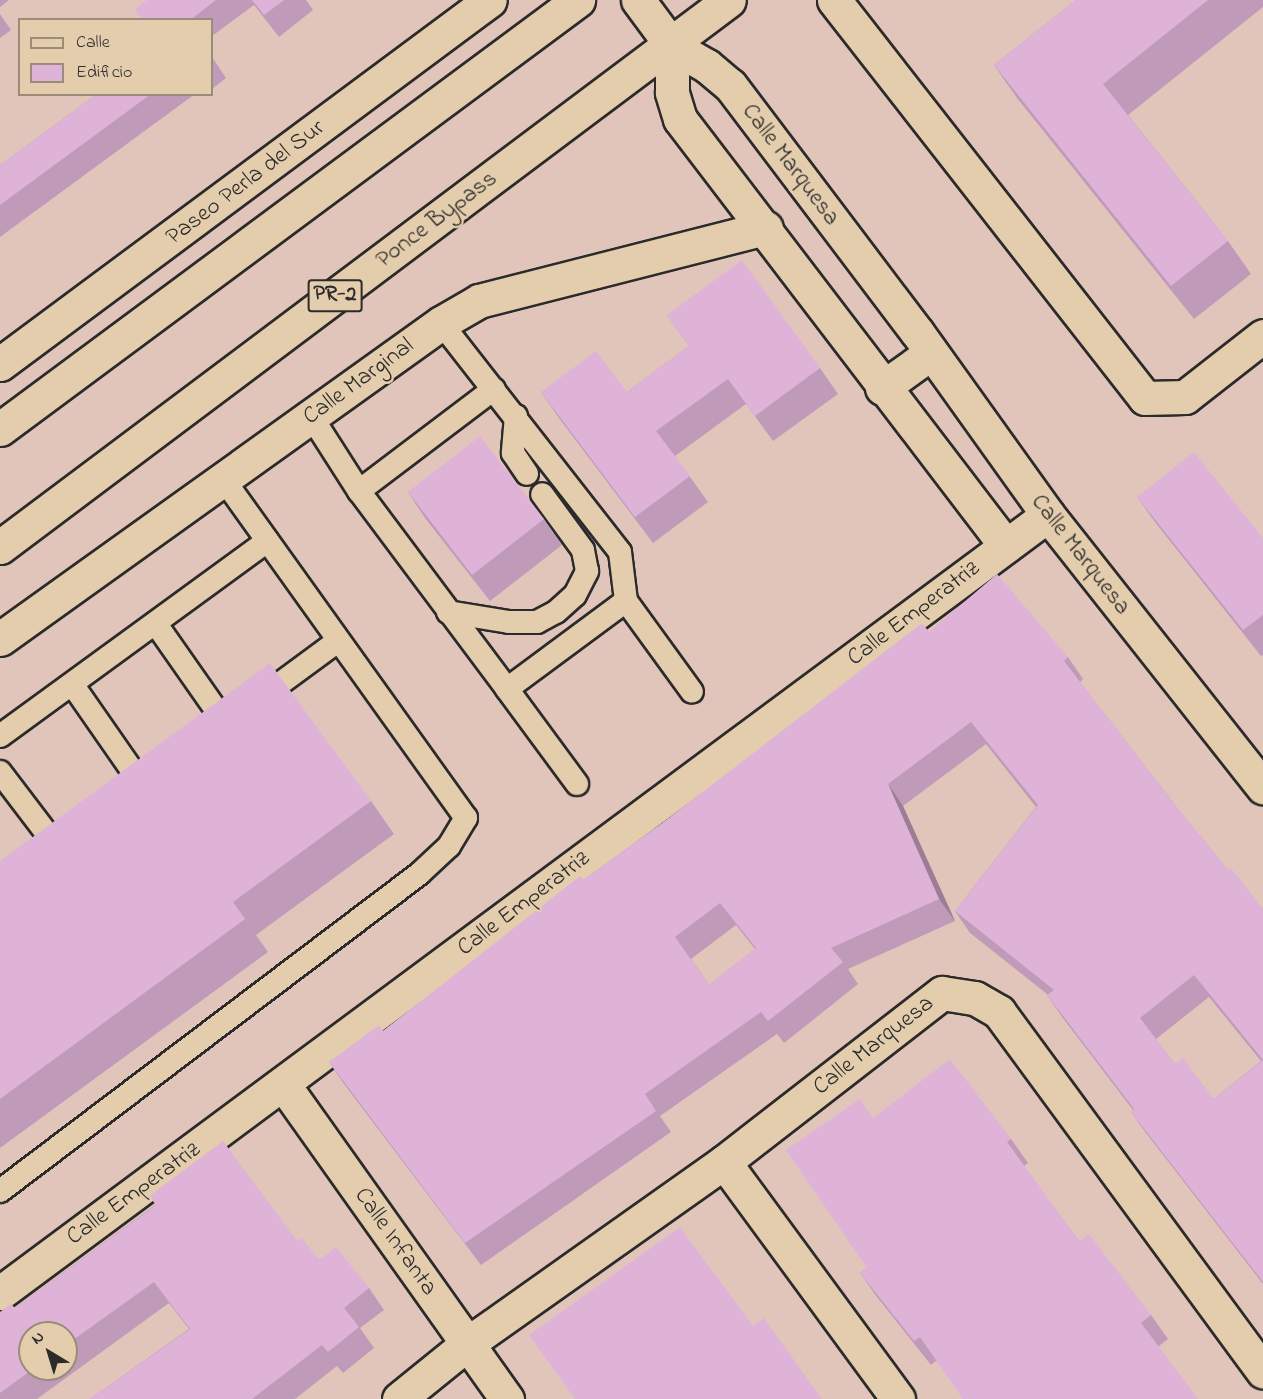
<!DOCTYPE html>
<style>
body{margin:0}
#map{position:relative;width:1263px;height:1399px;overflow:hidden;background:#e2c5ba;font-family:"Indie Flower",sans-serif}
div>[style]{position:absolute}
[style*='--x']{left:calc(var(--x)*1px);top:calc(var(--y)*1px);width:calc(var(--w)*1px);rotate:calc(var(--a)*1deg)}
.roads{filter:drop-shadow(2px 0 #2b2b2b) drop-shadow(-2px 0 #2b2b2b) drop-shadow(0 2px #2b2b2b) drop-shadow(0 -2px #2b2b2b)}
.service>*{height:22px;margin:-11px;padding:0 11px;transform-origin:11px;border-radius:11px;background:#e4cdad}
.minor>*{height:33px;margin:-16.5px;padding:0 16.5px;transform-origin:16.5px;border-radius:16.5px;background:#e4cdad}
.tertiary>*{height:33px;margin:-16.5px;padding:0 16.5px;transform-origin:16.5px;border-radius:16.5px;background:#e4cdad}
.trunk>*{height:33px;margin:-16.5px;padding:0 16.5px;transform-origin:16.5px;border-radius:16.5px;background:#e4cdad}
.wall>*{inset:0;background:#c09ab9}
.shaded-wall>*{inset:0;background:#9c7d96}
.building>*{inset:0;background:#dfb3d7}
span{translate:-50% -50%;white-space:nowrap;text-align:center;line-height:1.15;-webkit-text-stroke:5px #e4cdad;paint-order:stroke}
.shield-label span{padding:2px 4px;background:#e4cdad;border:2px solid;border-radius:4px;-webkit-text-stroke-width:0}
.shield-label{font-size:22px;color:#2b2b2b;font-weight:700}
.street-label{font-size:24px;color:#2b2b2b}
.legend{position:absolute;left:18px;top:18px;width:195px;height:78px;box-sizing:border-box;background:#e4cdad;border:2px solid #9a8c79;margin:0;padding:8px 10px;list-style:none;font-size:18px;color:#2b2b2b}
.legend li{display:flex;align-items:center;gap:12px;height:30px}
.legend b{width:30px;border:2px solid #9a8c79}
.north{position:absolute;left:18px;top:1321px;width:60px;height:60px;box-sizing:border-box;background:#e4cdad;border:2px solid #9a8c79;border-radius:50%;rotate:322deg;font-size:16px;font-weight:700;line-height:24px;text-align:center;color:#2b2b2b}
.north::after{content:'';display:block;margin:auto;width:21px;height:27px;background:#2b2b2b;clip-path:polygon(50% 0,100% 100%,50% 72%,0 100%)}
</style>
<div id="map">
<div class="roads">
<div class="service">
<i style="--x:311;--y:416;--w:89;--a:57.4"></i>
<i style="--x:359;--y:491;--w:247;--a:53.2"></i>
<i style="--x:507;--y:689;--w:148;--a:-36.5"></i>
<i style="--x:626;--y:601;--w:49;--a:-97"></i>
<i style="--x:620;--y:552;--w:291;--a:-128"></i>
<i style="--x:516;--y:416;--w:37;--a:95"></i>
<i style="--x:513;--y:453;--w:25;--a:56"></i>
<i style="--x:359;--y:491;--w:169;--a:-37.1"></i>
<i style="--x:626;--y:601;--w:112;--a:54"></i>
<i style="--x:448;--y:612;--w:62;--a:9.3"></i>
<i style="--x:509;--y:622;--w:28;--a:0"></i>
<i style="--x:537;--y:622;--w:21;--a:-28"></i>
<i style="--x:556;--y:612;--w:25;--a:-42"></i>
<i style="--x:575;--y:595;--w:27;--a:-63"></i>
<i style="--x:587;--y:571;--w:21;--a:-101"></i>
<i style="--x:583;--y:550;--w:69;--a:-126.2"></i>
<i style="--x:156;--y:624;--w:122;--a:55"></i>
<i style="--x:72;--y:684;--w:124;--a:55.2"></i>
<i style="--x:507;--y:689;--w:118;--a:53.6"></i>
<i style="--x:259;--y:699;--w:98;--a:-36.3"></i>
<i style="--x:0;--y:736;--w:331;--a:-36.1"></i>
<i style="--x:0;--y:772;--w:96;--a:52.7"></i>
<i style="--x:0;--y:1191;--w:525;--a:-37.11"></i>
<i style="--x:419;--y:874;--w:41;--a:-43"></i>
<i style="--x:449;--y:846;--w:33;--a:-59"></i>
<i style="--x:466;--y:818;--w:417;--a:-125.6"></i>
</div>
<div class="minor">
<i style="--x:834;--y:0;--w:505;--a:52"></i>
<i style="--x:1145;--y:398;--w:40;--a:-1.4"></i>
<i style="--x:1185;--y:397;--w:99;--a:-38"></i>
<i style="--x:0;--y:364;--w:610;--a:-36.61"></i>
<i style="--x:882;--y:388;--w:60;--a:-35.5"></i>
<i style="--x:1006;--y:546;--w:537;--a:-127.36"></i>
<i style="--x:680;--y:119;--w:28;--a:-107"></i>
<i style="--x:672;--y:92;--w:46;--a:-90"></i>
<i style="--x:672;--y:46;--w:40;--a:29.7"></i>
<i style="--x:707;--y:66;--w:30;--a:40"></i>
<i style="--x:730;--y:85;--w:310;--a:52.9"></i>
<i style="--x:917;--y:332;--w:225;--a:54.4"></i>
<i style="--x:1048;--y:515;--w:347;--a:51.7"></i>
<i style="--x:0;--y:639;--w:543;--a:-35.62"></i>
<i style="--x:441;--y:323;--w:44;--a:-30.1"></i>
<i style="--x:479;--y:301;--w:296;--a:-14.3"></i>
<i style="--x:283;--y:1084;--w:387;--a:54.6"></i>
<i style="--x:724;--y:1162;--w:294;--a:53.7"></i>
<i style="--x:0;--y:1293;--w:1305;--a:-36.59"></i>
<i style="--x:399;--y:1399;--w:87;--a:-39"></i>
<i style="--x:467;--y:1344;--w:315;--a:-35.3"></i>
<i style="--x:724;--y:1162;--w:276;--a:-37.8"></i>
<i style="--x:942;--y:993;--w:33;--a:9"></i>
<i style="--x:975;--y:998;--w:28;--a:30"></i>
<i style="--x:999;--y:1012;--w:446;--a:53.7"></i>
</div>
<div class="tertiary">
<i style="--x:638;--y:0;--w:57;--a:53.5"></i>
</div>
<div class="trunk">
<i style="--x:0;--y:429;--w:720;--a:-36.58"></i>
<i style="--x:0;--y:547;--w:911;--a:-36.88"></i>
</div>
</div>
<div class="wall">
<i style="clip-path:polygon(0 0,9px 0,0 7px)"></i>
<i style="clip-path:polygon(147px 0,306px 0,313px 10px,279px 37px,254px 5px,212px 36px,212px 20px,142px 20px)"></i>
<i style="clip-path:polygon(1076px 0,1263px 0,1263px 7px,1128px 115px,1228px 241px,1251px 274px,1194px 319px,1017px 98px,994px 65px)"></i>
<i style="clip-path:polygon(0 14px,11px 30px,0 38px)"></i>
<i style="clip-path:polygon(212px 57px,226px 78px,212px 89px)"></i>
<i style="clip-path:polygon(97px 94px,195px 94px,0 237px,0 165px)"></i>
<i style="clip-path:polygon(667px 315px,820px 368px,838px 394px,773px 441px,746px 404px,675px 456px,708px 502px,653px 543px,559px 418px,541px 392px,627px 392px,689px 346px)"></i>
<i style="clip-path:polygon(408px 492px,544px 519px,562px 545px,490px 601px,425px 518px)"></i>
<i style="clip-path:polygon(1137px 497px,1263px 538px,1263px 655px,1261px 656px,1155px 522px)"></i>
<i style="clip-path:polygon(evenodd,929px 632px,1068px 657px,1083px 679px,1080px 682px,1182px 814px,1228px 870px,1263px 909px,1263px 1284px,1146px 1133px,1131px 1112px,1133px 1110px,1062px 1017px,1047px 995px,1047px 994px,970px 933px,955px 911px,1036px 807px,986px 744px,903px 806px,955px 921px,848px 969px,858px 984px,784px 1043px,777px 1034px,660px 1116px,671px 1132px,481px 1265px,344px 1084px,329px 1062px,383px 1031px,583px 880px,929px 632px,736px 925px,755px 949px,709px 985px,691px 959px,736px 925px,929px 632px,1209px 997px,1261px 1061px,1214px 1099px,1175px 1064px,1156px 1039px,1209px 997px)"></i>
<i style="clip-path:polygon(371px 801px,394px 834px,256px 935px,268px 952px,0 1148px,0 861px)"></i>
<i style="clip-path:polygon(873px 1118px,1011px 1139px,1028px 1163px,1024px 1166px,1079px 1241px,1151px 1315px,1168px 1339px,1159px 1346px,936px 1361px,931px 1365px,877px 1297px,860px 1273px,867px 1268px)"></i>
<i style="clip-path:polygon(evenodd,155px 1205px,297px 1241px,319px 1260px,369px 1288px,384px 1310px,360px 1328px,374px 1348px,343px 1373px,337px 1366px,295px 1399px,90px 1399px,189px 1329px,169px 1303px,37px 1399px,0 1399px,0 1312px,15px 1308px,155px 1205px,66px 1333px,66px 1369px,30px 1369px,66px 1333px)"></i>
</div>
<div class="shaded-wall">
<i style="clip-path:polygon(888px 784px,903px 806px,955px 921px,939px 899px)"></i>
</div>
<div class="building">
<i style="clip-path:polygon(147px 0,216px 0,190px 20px,142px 20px,135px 9px)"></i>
<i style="clip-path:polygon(252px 0,284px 0,264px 15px)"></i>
<i style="clip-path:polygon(1076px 0,1208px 0,1103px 84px,1228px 241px,1171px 286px,994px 65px)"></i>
<i style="clip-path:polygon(97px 94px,151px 94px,0 205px,0 165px)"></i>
<i style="clip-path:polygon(742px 260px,820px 368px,755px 416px,728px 379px,656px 431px,690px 476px,635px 517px,541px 392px,596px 351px,627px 392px,689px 346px,667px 315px)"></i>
<i style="clip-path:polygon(480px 436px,544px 519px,472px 575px,408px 492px)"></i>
<i style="clip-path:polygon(1194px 452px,1263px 538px,1263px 615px,1243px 630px,1137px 497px)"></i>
<i style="clip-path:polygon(evenodd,997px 574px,1068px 657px,1064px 661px,1182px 814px,1228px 870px,1231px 868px,1263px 909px,1263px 1282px,1131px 1112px,1134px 1109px,1047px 995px,1054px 990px,955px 911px,1038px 805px,971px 722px,888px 784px,939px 899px,831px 948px,843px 962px,768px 1021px,761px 1012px,645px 1094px,656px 1111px,465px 1243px,329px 1062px,379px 1025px,383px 1031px,580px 876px,583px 880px,661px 824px,922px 623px,929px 632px,997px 574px,720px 903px,756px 948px,709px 985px,675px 937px,720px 903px,997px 574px,1194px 975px,1263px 1060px,1214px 1099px,1183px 1058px,1175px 1064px,1140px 1018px,1194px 975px)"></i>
<i style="clip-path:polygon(270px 663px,371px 801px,233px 902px,245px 919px,0 1099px,0 861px)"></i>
<i style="clip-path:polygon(950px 1059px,1011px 1139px,1007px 1142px,1079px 1241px,1089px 1234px,1151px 1315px,1141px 1323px,1198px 1399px,963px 1399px,920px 1337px,914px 1341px,860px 1273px,867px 1268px,786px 1150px,860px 1099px,873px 1118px)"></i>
<i style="clip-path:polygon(223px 1141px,297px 1241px,302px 1238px,319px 1260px,336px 1247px,369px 1288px,344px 1308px,359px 1327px,328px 1352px,322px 1345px,252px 1399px,90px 1399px,190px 1329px,154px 1282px,66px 1345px,66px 1333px,30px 1333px,30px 1369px,33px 1369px,0 1393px,0 1312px,11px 1304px,15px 1308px,156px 1205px,149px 1196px)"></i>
<i style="clip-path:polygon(680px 1227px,753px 1326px,764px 1318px,822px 1399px,575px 1399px,529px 1335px)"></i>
</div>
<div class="shield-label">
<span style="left:335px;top:296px">PR-2</span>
</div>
<div class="street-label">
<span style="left:790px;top:165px;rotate:53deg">Calle Marquesa</span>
<span style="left:246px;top:183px;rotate:-37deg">Paseo Perla del Sur</span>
<span style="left:437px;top:220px;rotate:-37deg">Ponce Bypass</span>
<span style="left:359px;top:382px;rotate:-36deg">Calle Marginal</span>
<span style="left:1080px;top:555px;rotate:52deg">Calle Marquesa</span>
<span style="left:914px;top:614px;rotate:-37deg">Calle Emperatriz</span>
<span style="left:524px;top:904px;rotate:-37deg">Calle Emperatriz</span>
<span style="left:874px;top:1046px;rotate:-38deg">Calle Marquesa</span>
<span style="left:134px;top:1194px;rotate:-36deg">Calle Emperatriz</span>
<span style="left:395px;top:1242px;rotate:55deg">Calle Infanta</span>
</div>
<ul class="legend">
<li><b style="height:8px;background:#e4cdad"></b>Calle</li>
<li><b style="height:16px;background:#dfb3d7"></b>Edificio</li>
</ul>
<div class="north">N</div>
</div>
